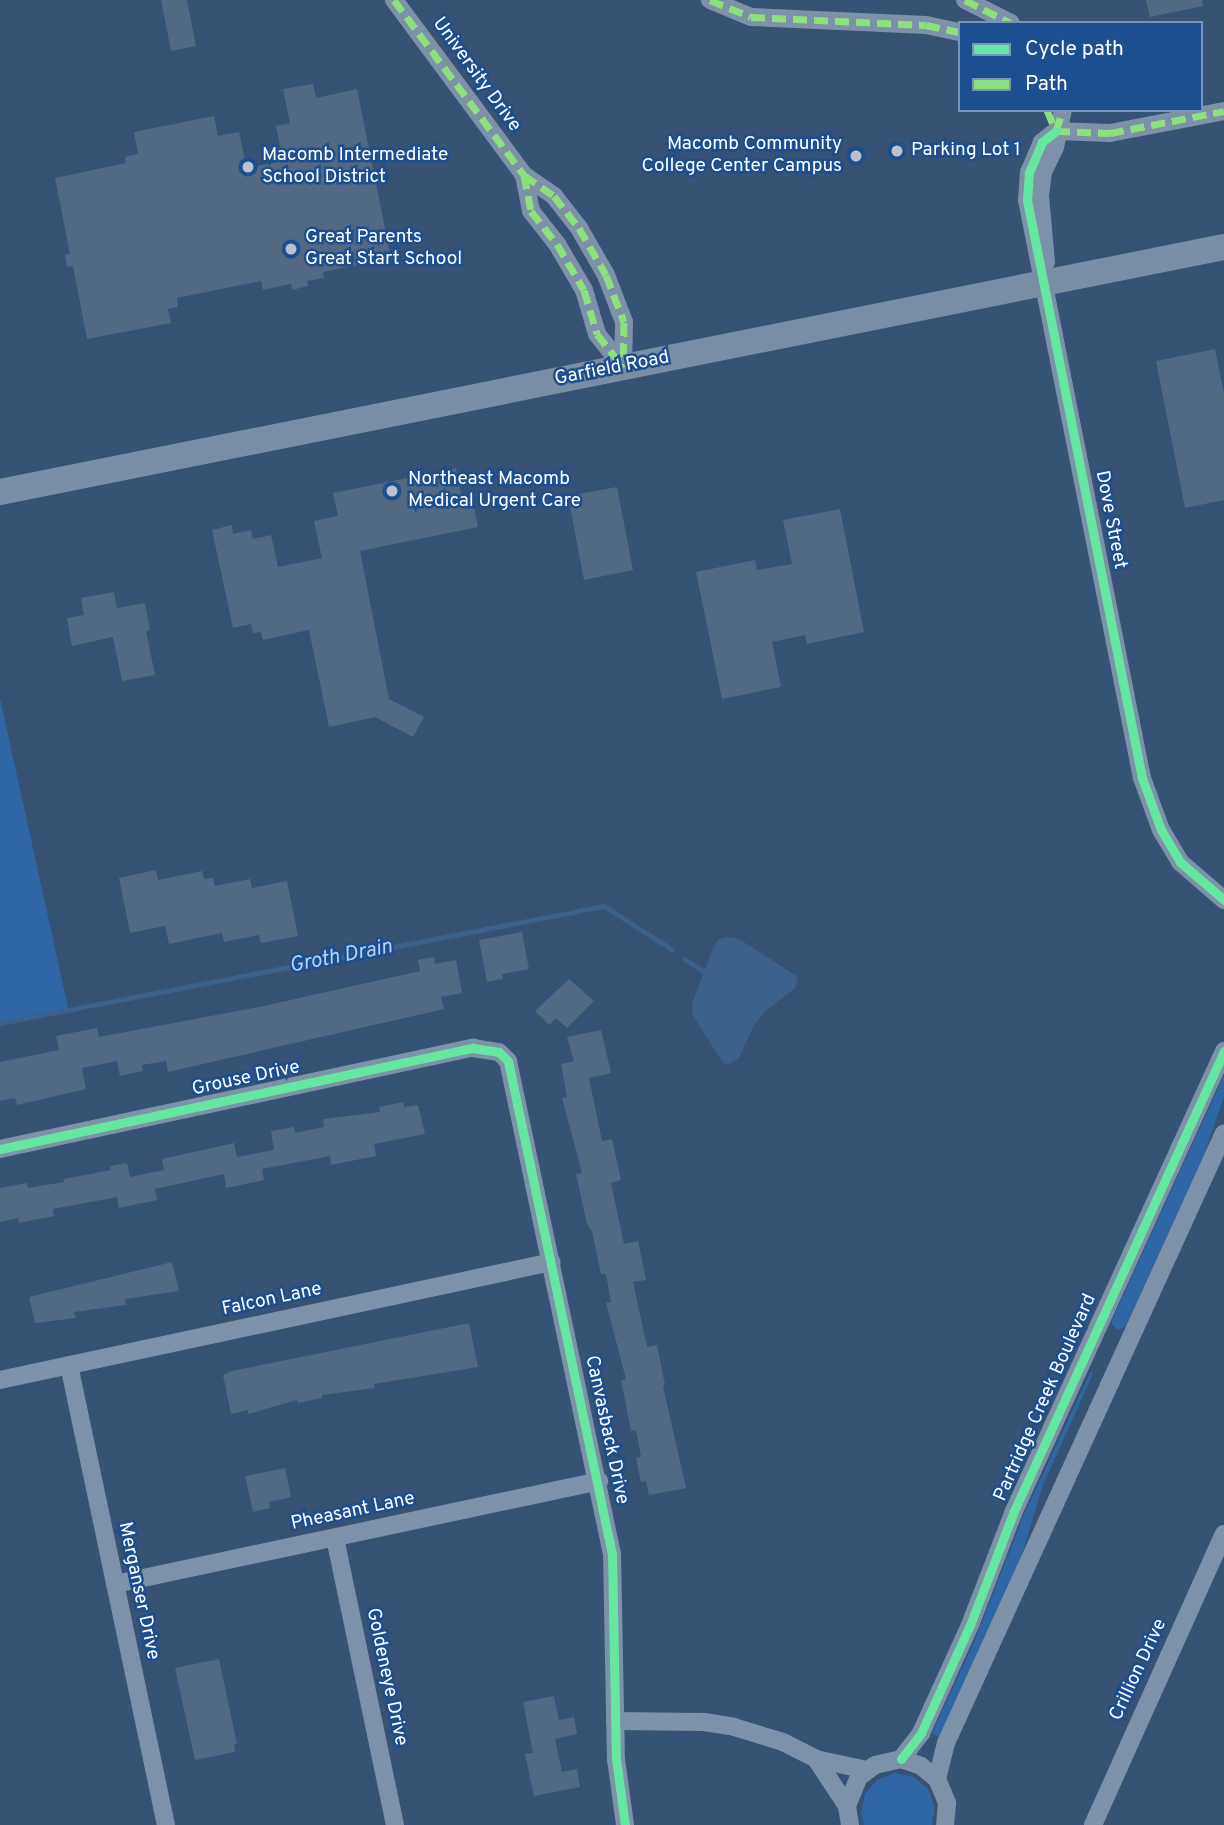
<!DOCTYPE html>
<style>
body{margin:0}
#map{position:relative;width:1224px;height:1825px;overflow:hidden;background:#365274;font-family:Overpass,sans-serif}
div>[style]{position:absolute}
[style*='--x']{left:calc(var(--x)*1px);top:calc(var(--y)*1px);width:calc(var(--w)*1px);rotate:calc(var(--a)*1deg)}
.green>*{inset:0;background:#2f66a5}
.water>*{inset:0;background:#3b618d}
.stream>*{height:5px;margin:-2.5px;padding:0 2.5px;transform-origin:2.5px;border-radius:2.5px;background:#3b618d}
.building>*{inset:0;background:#526984}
.minor>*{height:18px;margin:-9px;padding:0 9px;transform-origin:9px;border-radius:9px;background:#7d92a8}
.secondary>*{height:26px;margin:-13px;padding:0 13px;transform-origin:13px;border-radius:13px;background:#798da4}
.quiet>*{height:7px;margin-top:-3.5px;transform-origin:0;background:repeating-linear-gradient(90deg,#8de07e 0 14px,transparent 0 21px)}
.cycleway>*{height:9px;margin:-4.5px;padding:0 4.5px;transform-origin:4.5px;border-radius:4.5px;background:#66e7a1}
.dots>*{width:19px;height:19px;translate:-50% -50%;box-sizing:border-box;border:4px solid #1b4f8f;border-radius:50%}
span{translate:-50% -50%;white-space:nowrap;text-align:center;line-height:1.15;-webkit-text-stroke:5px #1b4f8f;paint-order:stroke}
.street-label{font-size:19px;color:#fff}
.poi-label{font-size:19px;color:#fff}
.right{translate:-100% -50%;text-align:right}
.left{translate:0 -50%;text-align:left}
.water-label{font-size:21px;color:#b5d3f5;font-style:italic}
.legend{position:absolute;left:958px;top:21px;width:245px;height:91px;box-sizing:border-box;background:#1b4f8f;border:2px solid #7695bc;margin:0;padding:9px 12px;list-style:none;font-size:21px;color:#fff}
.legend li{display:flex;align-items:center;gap:14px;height:35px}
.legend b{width:35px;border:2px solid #7695bc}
</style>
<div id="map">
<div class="green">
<i style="clip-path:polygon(0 698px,69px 1012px,0 1025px)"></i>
<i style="clip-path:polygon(1224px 1075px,1224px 1097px,1204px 1155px,1126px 1326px,1118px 1330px,1112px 1324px,1112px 1320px)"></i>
<i style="clip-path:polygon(1091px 1371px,1093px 1374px,1043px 1485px,1021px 1558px,939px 1737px,932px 1733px,974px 1642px,1025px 1512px)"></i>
<i style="clip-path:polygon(895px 1773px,914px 1777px,928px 1789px,935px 1807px,932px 1825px,864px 1825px,861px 1813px,865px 1794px,877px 1780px)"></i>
</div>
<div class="water">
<i style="clip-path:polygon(728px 937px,739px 939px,798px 977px,795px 988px,764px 1012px,753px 1027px,739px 1058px,729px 1065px,723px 1063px,693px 1016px,692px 1003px,714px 946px,719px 939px)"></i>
</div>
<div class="stream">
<i style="--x:685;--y:959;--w:22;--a:34"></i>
<i style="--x:0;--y:1023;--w:615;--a:-10.96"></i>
<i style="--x:604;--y:906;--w:80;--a:32.7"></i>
</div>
<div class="building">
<i style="clip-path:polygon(161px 0,187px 0,196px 46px,171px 51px)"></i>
<i style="clip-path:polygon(1146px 0,1202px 0,1203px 6px,1150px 17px)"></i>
<i style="clip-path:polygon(313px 84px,316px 98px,357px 89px,391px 258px,323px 272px,324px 278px,307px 281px,308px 286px,292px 290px,291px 284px,263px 290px,261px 281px,177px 298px,178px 307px,168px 309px,171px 323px,87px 339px,73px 266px,67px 267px,65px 255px,70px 254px,55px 178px,126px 163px,125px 157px,138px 154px,134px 132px,214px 116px,218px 136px,239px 132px,245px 160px,251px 159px,253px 167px,283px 161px,276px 126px,290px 123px,283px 89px)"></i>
<i style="clip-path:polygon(1215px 349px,1224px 394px,1224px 500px,1185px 508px,1156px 361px)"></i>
<i style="clip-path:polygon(456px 468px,462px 499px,472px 497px,478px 527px,360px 551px,389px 699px,424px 717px,413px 737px,375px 717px,329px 727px,309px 630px,263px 640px,261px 632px,253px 633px,251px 624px,233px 628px,212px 530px,232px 525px,233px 534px,251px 530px,253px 539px,271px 535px,278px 567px,322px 558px,314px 521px,338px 516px,333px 493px)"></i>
<i style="clip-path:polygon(617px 487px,633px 570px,584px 580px,568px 496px)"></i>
<i style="clip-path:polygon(840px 509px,864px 632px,807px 644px,805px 635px,772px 642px,781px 687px,722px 699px,696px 572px,755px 560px,757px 570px,792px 564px,783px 520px)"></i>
<i style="clip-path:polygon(114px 592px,117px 608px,145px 603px,150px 630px,146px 631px,155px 675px,122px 681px,113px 637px,72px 646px,67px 618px,84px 615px,81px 598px)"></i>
<i style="clip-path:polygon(156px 870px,158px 880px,202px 871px,204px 879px,213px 878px,215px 886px,250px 879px,252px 888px,287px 881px,298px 936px,261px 943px,259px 935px,224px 942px,222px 933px,169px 944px,165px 926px,130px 933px,119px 878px)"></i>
<i style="clip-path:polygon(522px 932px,529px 969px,502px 974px,503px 979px,487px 982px,479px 940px)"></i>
<i style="clip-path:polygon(434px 957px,435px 964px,456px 960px,462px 993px,441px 997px,444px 1009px,168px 1072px,166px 1061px,142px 1065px,143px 1071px,120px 1076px,117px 1061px,82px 1068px,86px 1089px,17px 1105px,15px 1098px,0 1101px,0 1062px,59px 1050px,56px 1036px,97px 1028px,99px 1037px,264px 1006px,420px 971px,418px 960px)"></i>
<i style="clip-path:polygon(569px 979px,594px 1001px,567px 1028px,556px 1018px,549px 1025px,535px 1011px)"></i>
<i style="clip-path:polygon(601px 1030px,611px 1073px,589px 1078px,602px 1141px,612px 1139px,621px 1180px,611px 1183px,624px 1244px,638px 1241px,646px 1280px,633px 1282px,647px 1347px,657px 1345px,665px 1385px,663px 1386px,686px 1488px,649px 1495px,646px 1481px,641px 1482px,636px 1458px,641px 1457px,636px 1430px,631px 1431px,621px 1380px,626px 1379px,606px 1303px,611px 1302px,606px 1274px,601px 1274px,592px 1231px,587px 1224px,576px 1174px,582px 1173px,562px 1098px,567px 1097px,561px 1064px,574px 1061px,567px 1037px)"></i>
<i style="clip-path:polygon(403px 1102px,404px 1107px,418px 1105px,425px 1134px,374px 1144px,376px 1156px,331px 1165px,330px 1156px,262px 1169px,264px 1180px,226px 1188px,224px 1174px,155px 1189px,157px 1200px,119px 1208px,117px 1197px,53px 1209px,54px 1216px,19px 1223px,18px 1218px,0 1222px,0 1188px,27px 1183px,28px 1188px,64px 1182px,64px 1179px,111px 1170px,110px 1166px,127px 1163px,130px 1177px,164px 1170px,162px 1159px,234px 1143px,237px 1157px,274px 1150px,271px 1131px,294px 1127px,295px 1133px,324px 1127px,323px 1119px,380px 1112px,379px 1107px)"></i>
<i style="clip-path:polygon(172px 1262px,179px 1291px,125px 1299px,126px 1305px,74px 1312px,76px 1318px,35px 1323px,29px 1297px)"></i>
<i style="clip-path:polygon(469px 1323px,478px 1367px,374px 1384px,375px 1388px,322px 1395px,322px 1398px,298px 1403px,297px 1400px,248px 1414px,248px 1410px,231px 1414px,223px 1375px,232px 1371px)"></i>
<i style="clip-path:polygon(285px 1468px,291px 1497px,269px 1502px,270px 1508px,253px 1512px,245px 1476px)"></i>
<i style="clip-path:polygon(219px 1659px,237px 1744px,234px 1744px,235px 1752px,195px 1760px,175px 1668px)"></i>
<i style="clip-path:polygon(554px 1696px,559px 1720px,574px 1717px,577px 1734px,555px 1739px,562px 1772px,577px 1769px,580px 1787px,534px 1796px,525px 1754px,533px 1753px,523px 1702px)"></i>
</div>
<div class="minor">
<i style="--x:394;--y:0;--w:218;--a:53.4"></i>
<i style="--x:524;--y:175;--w:37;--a:35"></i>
<i style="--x:554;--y:196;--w:41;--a:52"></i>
<i style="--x:579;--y:228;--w:54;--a:60.1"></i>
<i style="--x:606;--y:275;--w:50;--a:69"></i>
<i style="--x:624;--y:322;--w:45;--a:91.3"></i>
<i style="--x:710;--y:0;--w:44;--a:22.5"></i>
<i style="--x:751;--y:17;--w:175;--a:2.6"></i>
<i style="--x:926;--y:25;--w:35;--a:12"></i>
<i style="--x:965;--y:0;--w:51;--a:26.6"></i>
<i style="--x:1056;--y:131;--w:18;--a:142"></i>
<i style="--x:1042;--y:142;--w:33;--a:113"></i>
<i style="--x:1029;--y:172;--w:28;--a:94"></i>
<i style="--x:1027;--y:200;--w:589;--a:78.75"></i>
<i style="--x:1142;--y:778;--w:55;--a:69.9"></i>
<i style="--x:1161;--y:830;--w:37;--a:59"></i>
<i style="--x:1180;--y:862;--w:58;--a:40.8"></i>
<i style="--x:1056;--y:131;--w:54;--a:2.1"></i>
<i style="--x:1110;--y:133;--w:116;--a:-10.9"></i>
<i style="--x:524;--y:175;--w:37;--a:79"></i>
<i style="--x:531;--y:211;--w:42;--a:51.8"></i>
<i style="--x:557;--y:244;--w:53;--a:59.6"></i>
<i style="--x:584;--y:290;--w:46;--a:73.5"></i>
<i style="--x:597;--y:334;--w:42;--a:51.8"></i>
<i style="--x:1046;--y:262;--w:66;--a:-95.2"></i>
<i style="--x:1040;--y:196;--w:24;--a:-83"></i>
<i style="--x:1043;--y:172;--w:28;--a:-64"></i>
<i style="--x:1055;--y:147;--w:38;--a:-78"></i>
<i style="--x:0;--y:1149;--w:484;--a:-12.1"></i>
<i style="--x:473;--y:1048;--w:26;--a:9"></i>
<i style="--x:499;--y:1052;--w:13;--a:45"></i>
<i style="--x:508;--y:1061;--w:504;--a:78.09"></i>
<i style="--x:612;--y:1554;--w:205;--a:88.9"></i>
<i style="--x:616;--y:1759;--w:67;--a:82.2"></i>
<i style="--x:69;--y:1365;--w:470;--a:78.1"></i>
<i style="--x:0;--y:1380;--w:564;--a:-12.07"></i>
<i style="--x:335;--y:1538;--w:293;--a:78.2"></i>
<i style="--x:115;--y:1584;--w:495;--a:-12"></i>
<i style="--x:615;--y:1721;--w:89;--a:0.6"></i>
<i style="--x:704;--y:1722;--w:30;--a:9"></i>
<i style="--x:734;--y:1727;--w:51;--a:17"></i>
<i style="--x:783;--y:1742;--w:37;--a:27"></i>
<i style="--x:816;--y:1759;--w:52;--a:12.2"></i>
<i style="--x:816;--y:1759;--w:56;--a:56.6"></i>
<i style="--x:901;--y:1759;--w:33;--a:-52"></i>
<i style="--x:921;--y:1733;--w:119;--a:-65.6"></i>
<i style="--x:970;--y:1625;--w:122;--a:-68.9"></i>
<i style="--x:1014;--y:1511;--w:506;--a:-65.46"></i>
<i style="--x:937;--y:1779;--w:37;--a:-76"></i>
<i style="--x:946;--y:1743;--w:670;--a:-65.5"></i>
<i style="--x:850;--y:1825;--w:19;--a:-99"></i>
<i style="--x:847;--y:1806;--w:31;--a:-68"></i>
<i style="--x:859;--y:1777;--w:20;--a:-37"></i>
<i style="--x:875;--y:1765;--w:27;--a:-13"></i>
<i style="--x:901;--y:1759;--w:21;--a:19"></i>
<i style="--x:921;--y:1766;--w:21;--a:39"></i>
<i style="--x:937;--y:1779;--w:26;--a:67"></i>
<i style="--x:947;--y:1803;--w:22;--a:95"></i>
<i style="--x:1093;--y:1825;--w:319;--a:-65.8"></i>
</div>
<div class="secondary">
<i style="--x:0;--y:492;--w:1248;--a:-11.32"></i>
</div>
<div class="quiet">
<i style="--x:394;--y:0;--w:218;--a:53.4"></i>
<i style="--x:524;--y:175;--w:37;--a:35"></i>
<i style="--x:554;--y:196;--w:41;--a:52"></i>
<i style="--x:579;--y:228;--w:54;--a:60.1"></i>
<i style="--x:606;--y:275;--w:50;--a:69"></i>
<i style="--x:624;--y:322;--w:45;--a:91.3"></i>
<i style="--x:710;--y:0;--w:44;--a:22.5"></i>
<i style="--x:751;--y:17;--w:175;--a:2.6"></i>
<i style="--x:926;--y:25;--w:35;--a:12"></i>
<i style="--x:965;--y:0;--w:51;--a:26.6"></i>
<i style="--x:1047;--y:110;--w:23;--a:67"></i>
<i style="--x:1056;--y:131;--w:54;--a:2.1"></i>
<i style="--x:1110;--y:133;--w:116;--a:-10.9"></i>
<i style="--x:1056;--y:131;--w:22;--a:-72"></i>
<i style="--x:524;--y:175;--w:37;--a:79"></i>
<i style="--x:531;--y:211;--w:42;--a:51.8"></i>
<i style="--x:557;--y:244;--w:53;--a:59.6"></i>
<i style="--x:584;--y:290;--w:46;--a:73.5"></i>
<i style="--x:597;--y:334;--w:42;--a:51.8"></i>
</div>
<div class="cycleway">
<i style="--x:1056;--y:131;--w:18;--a:142"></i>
<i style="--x:1042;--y:142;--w:33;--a:113"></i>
<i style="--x:1029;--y:172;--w:28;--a:94"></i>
<i style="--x:1027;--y:200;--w:589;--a:78.75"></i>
<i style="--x:1142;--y:778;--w:55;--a:69.9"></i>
<i style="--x:1161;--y:830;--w:37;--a:59"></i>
<i style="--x:1180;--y:862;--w:58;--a:40.8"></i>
<i style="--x:0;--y:1149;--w:484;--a:-12.1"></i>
<i style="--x:473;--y:1048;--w:26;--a:9"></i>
<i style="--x:499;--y:1052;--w:13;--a:45"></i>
<i style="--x:508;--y:1061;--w:504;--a:78.09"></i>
<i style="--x:612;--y:1554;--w:205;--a:88.9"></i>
<i style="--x:616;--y:1759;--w:67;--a:82.2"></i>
<i style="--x:901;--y:1759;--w:33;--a:-52"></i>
<i style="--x:921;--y:1733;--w:119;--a:-65.6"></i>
<i style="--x:970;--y:1625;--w:122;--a:-68.9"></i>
<i style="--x:1014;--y:1511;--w:506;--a:-65.46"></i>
</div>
<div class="dots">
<i style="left:897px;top:151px;background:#b9c2ce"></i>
<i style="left:856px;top:156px;background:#b9c2ce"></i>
<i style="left:248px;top:167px;background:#b9c2ce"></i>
<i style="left:291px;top:249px;background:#b9c2ce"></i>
<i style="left:392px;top:491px;background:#b9c2ce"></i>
</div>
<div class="street-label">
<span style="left:476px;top:75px;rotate:54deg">University Drive</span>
<span style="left:612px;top:369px;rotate:-11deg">Garfield Road</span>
<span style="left:1110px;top:520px;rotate:79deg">Dove Street</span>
<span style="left:246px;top:1079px;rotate:-12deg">Grouse Drive</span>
<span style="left:272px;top:1300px;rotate:-12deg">Falcon Lane</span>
<span style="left:1046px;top:1398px;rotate:-66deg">Partridge Creek Boulevard</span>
<span style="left:606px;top:1430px;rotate:78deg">Canvasback Drive</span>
<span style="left:353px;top:1512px;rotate:-12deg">Pheasant Lane</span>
<span style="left:138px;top:1591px;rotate:78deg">Merganser Drive</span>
<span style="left:1139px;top:1670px;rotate:-65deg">Crillion Drive</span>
<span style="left:386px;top:1677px;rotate:78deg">Goldeneye Drive</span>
</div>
<div class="poi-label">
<span class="right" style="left:842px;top:156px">Macomb Community<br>College Center Campus</span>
<span class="left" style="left:911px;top:151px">Parking Lot 1</span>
<span class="left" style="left:262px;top:167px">Macomb Intermediate<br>School District</span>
<span class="left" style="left:305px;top:249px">Great Parents<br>Great Start School</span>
<span class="left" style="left:408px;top:491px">Northeast Macomb<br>Medical Urgent Care</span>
</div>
<div class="water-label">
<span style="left:341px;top:957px;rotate:-11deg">Groth Drain</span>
</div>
<ul class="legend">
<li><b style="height:9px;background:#66e7a1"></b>Cycle path</li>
<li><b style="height:9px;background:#8de07e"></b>Path</li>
</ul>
</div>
